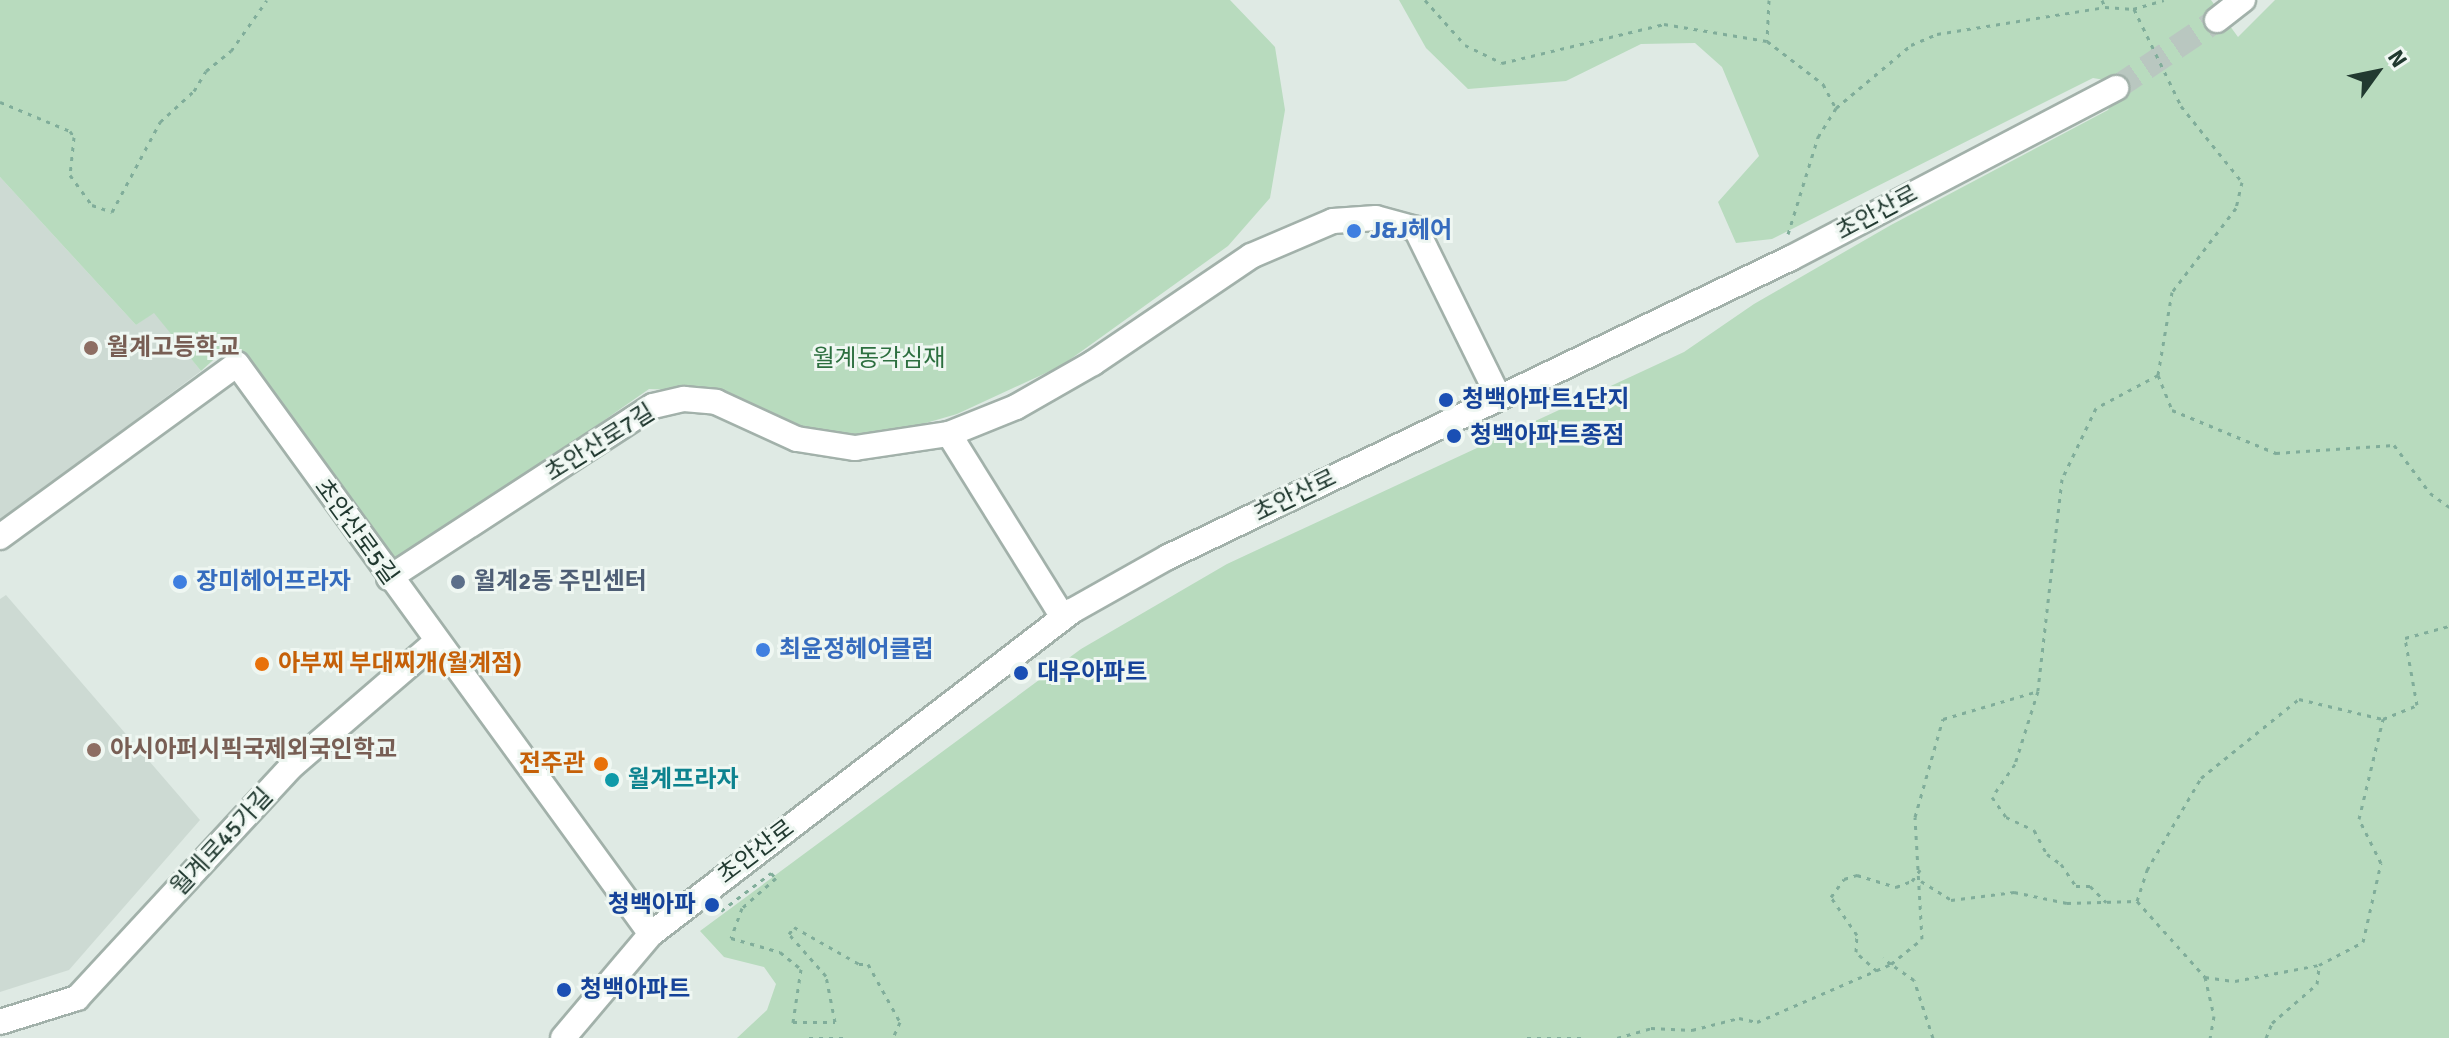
<!DOCTYPE html>
<meta charset="utf-8">
<style>
body{margin:0}
#map{position:relative;width:2449px;height:1038px;overflow:hidden;background:#dfeae4;font-family:Signika,"Noto Sans KR",sans-serif}
div>[style]{position:absolute}
[style*='--x']{left:calc(var(--x)*1px);top:calc(var(--y)*1px);width:calc(var(--w)*1px);rotate:calc(var(--a)*1deg)}
.built>*{inset:0;background:#cddad3}
.green>*{inset:0;background:#b8dbbe}
.minor-tunnel>*{height:24px;margin-top:-12px;transform-origin:0;background:repeating-linear-gradient(90deg,#b9c7c0 0 24px,transparent 0 36px)}
.path>*{height:3px;margin-top:-1.5px;transform-origin:0;background:repeating-linear-gradient(90deg,#80ad9a 0 4px,transparent 0 10px)}
.roads{filter:drop-shadow(2px 0 #a2b1aa) drop-shadow(-2px 0 #a2b1aa) drop-shadow(0 2px #a2b1aa) drop-shadow(0 -2px #a2b1aa)}
.minor>*{height:24px;margin:-12px;padding:0 12px;transform-origin:12px;border-radius:12px;background:#fff}
.dots>*{width:22px;height:22px;translate:-50% -50%;box-sizing:border-box;border:4px solid #eff7f2;border-radius:50%}
span{translate:-50% -50%;white-space:nowrap;text-align:center;line-height:1.15;-webkit-text-stroke:6px #eff7f2;paint-order:stroke}
.street-label{font-size:24px;color:#213930}
.shop-label{font-size:24px;color:#366cbe;font-weight:700}
.left{translate:0 -50%;text-align:left}
.education-label{font-size:24px;color:#785e54;font-weight:700}
.park-label{font-size:24px;color:#2c6f3f}
.transit-label{font-size:24px;color:#164399;font-weight:700}
.right{translate:-100% -50%;text-align:right}
.service-label{font-size:24px;color:#4e5e75;font-weight:700}
.food-label{font-size:24px;color:#c56008;font-weight:700}
.culture-label{font-size:24px;color:#0d838f;font-weight:700}
.north{position:absolute;left:2337px;top:32px;width:80px;height:80px;-webkit-text-stroke:6px #eff7f2;paint-order:stroke;rotate:57deg;font-size:22px;font-weight:700;line-height:32px;text-align:center;color:#213930}
.north::after{content:'';display:block;margin:auto;width:28px;height:36px;background:#213930;clip-path:polygon(50% 0,100% 100%,50% 72%,0 100%)}
</style>
<div id="map">
<div class="built">
<i style="clip-path:polygon(0 177px,136px 325px,154px 312px,201px 371px,0 521px)"></i>
<i style="clip-path:polygon(6px 595px,200px 820px,69px 970px,0 992px,0 599px)"></i>
</div>
<div class="green">
<i style="clip-path:polygon(0 0,1230px 0,1275px 47px,1285px 110px,1270px 198px,1228px 246px,1061px 366px,957px 414px,874px 438px,816px 433px,713px 391px,649px 389px,395px 566px,230px 345px,201px 371px,154px 313px,136px 325px,0 177px)"></i>
<i style="clip-path:polygon(1399px 0,2211px 0,2238px 37px,2275px 0,2449px 0,2449px 1038px,737px 1038px,767px 1010px,776px 984px,764px 967px,724px 957px,700px 931px,1081px 649px,1227px 564px,1684px 352px,1754px 304px,1891px 225px,2108px 110px,2117px 94px,2110px 81px,2093px 78px,1772px 239px,1736px 243px,1718px 202px,1759px 156px,1722px 67px,1695px 43px,1641px 44px,1566px 81px,1468px 89px,1426px 48px)"></i>
</div>
<div class="minor-tunnel">
<i style="--x:2116;--y:88;--w:122;--a:-34"></i>
</div>
<div class="path">
<i style="--x:1425;--y:0;--w:60;--a:48.4"></i>
<i style="--x:1465;--y:45;--w:41;--a:25.9"></i>
<i style="--x:1502;--y:63;--w:167;--a:-13.5"></i>
<i style="--x:1664;--y:24;--w:104;--a:9.4"></i>
<i style="--x:1769;--y:0;--w:41;--a:92.8"></i>
<i style="--x:1767;--y:41;--w:71;--a:37.5"></i>
<i style="--x:1823;--y:84;--w:27;--a:62"></i>
<i style="--x:2102;--y:0;--w:8;--a:67"></i>
<i style="--x:2105;--y:7;--w:29;--a:4"></i>
<i style="--x:2134;--y:9;--w:108;--a:64.1"></i>
<i style="--x:2181;--y:106;--w:97;--a:51.2"></i>
<i style="--x:2242;--y:182;--w:27;--a:103"></i>
<i style="--x:2236;--y:208;--w:106;--a:127.3"></i>
<i style="--x:2172;--y:292;--w:84;--a:99.6"></i>
<i style="--x:2158;--y:375;--w:70;--a:152"></i>
<i style="--x:2096;--y:408;--w:79;--a:115.6"></i>
<i style="--x:2062;--y:479;--w:213;--a:96.5"></i>
<i style="--x:2038;--y:691;--w:77;--a:107.5"></i>
<i style="--x:2015;--y:764;--w:40;--a:124.9"></i>
<i style="--x:1992;--y:797;--w:24;--a:55"></i>
<i style="--x:2006;--y:817;--w:31;--a:25"></i>
<i style="--x:2034;--y:830;--w:27;--a:62"></i>
<i style="--x:2047;--y:854;--w:17;--a:36"></i>
<i style="--x:2061;--y:864;--w:27;--a:56"></i>
<i style="--x:2076;--y:886;--w:14;--a:0"></i>
<i style="--x:2090;--y:886;--w:23;--a:45"></i>
<i style="--x:2133;--y:9;--w:32;--a:-16"></i>
<i style="--x:0;--y:102;--w:76;--a:22.5"></i>
<i style="--x:70;--y:131;--w:7;--a:56"></i>
<i style="--x:74;--y:137;--w:38;--a:96"></i>
<i style="--x:70;--y:175;--w:37;--a:54"></i>
<i style="--x:92;--y:205;--w:21;--a:19"></i>
<i style="--x:112;--y:212;--w:102;--a:-61.9"></i>
<i style="--x:160;--y:122;--w:46;--a:-42.4"></i>
<i style="--x:194;--y:91;--w:23;--a:-59"></i>
<i style="--x:206;--y:71;--w:32;--a:-39"></i>
<i style="--x:231;--y:51;--w:62;--a:-54.8"></i>
<i style="--x:1788;--y:234;--w:102;--a:-72.8"></i>
<i style="--x:1818;--y:137;--w:34;--a:-58"></i>
<i style="--x:1836;--y:108;--w:98;--a:-40"></i>
<i style="--x:1911;--y:45;--w:28;--a:-23"></i>
<i style="--x:1937;--y:34;--w:170;--a:-9.1"></i>
<i style="--x:2158;--y:375;--w:38;--a:68"></i>
<i style="--x:2172;--y:410;--w:113;--a:22.5"></i>
<i style="--x:2276;--y:453;--w:118;--a:-3.9"></i>
<i style="--x:2394;--y:445;--w:60;--a:53.1"></i>
<i style="--x:2430;--y:493;--w:24;--a:36"></i>
<i style="--x:1921;--y:881;--w:36;--a:32"></i>
<i style="--x:1951;--y:900;--w:64;--a:-7.2"></i>
<i style="--x:2014;--y:892;--w:54;--a:11.7"></i>
<i style="--x:2067;--y:903;--w:70;--a:-1.6"></i>
<i style="--x:2137;--y:901;--w:33;--a:-72"></i>
<i style="--x:2147;--y:870;--w:107;--a:-59.6"></i>
<i style="--x:2201;--y:778;--w:126;--a:-38.9"></i>
<i style="--x:2299;--y:699;--w:86;--a:13.4"></i>
<i style="--x:2383;--y:719;--w:37;--a:-22"></i>
<i style="--x:2417;--y:705;--w:68;--a:-100.2"></i>
<i style="--x:2405;--y:638;--w:46;--a:-15.3"></i>
<i style="--x:2137;--y:901;--w:102;--a:48.2"></i>
<i style="--x:2205;--y:977;--w:40;--a:77"></i>
<i style="--x:2214;--y:1016;--w:22;--a:100"></i>
<i style="--x:721;--y:911;--w:63;--a:-37.2"></i>
<i style="--x:771;--y:873;--w:7;--a:45"></i>
<i style="--x:776;--y:878;--w:45;--a:138.6"></i>
<i style="--x:742;--y:908;--w:32;--a:110"></i>
<i style="--x:731;--y:938;--w:51;--a:15.9"></i>
<i style="--x:780;--y:952;--w:27;--a:39"></i>
<i style="--x:801;--y:969;--w:54;--a:98.6"></i>
<i style="--x:793;--y:1022;--w:42;--a:0"></i>
<i style="--x:835;--y:1022;--w:47;--a:-101.1"></i>
<i style="--x:826;--y:976;--w:56;--a:-131.4"></i>
<i style="--x:789;--y:934;--w:9;--a:-54"></i>
<i style="--x:794;--y:927;--w:75;--a:29.6"></i>
<i style="--x:859;--y:964;--w:9;--a:0"></i>
<i style="--x:868;--y:964;--w:66;--a:61.1"></i>
<i style="--x:900;--y:1022;--w:17;--a:114"></i>
<i style="--x:1877;--y:971;--w:28;--a:-138"></i>
<i style="--x:1856;--y:952;--w:17;--a:-87"></i>
<i style="--x:1857;--y:935;--w:46;--a:-124.4"></i>
<i style="--x:1831;--y:897;--w:22;--a:-54"></i>
<i style="--x:1844;--y:879;--w:14;--a:-17"></i>
<i style="--x:1857;--y:875;--w:41;--a:17.1"></i>
<i style="--x:1896;--y:887;--w:17;--a:-21"></i>
<i style="--x:1912;--y:881;--w:14;--a:-54"></i>
<i style="--x:2205;--y:977;--w:30;--a:8"></i>
<i style="--x:2235;--y:981;--w:86;--a:-10.8"></i>
<i style="--x:2319;--y:965;--w:50;--a:-27.6"></i>
<i style="--x:2363;--y:942;--w:81;--a:-77.2"></i>
<i style="--x:2381;--y:863;--w:49;--a:-116.6"></i>
<i style="--x:2359;--y:819;--w:103;--a:-76.5"></i>
<i style="--x:809;--y:1038;--w:36;--a:0"></i>
<i style="--x:1527;--y:1038;--w:57;--a:0"></i>
<i style="--x:1617;--y:1038;--w:35;--a:-16"></i>
<i style="--x:1651;--y:1028;--w:41;--a:2.8"></i>
<i style="--x:1692;--y:1030;--w:49;--a:-14.3"></i>
<i style="--x:1739;--y:1018;--w:18;--a:13"></i>
<i style="--x:1757;--y:1022;--w:146;--a:-23.4"></i>
<i style="--x:1891;--y:964;--w:10;--a:-143"></i>
<i style="--x:1933;--y:1038;--w:61;--a:-108.1"></i>
<i style="--x:1914;--y:980;--w:28;--a:-145"></i>
<i style="--x:1891;--y:964;--w:40;--a:-39"></i>
<i style="--x:1922;--y:939;--w:122;--a:-93.3"></i>
<i style="--x:1915;--y:817;--w:102;--a:-74.1"></i>
<i style="--x:1943;--y:719;--w:99;--a:-16.4"></i>
<i style="--x:2266;--y:1038;--w:16;--a:-68"></i>
<i style="--x:2272;--y:1023;--w:60;--a:-40.9"></i>
<i style="--x:2317;--y:984;--w:17;--a:-83"></i>
</div>
<div class="roads">
<div class="minor">
<i style="--x:2217;--y:20;--w:33;--a:-38"></i>
<i style="--x:949;--y:434;--w:72;--a:-21.9"></i>
<i style="--x:1016;--y:407;--w:89;--a:-29.7"></i>
<i style="--x:1093;--y:363;--w:191;--a:-34.1"></i>
<i style="--x:1251;--y:256;--w:89;--a:-23.1"></i>
<i style="--x:1333;--y:221;--w:43;--a:-4"></i>
<i style="--x:1376;--y:218;--w:41;--a:15.4"></i>
<i style="--x:1416;--y:229;--w:188;--a:63.8"></i>
<i style="--x:0;--y:537;--w:293;--a:-36.1"></i>
<i style="--x:237;--y:364;--w:704;--a:54.01"></i>
<i style="--x:389;--y:578;--w:315;--a:-33.1"></i>
<i style="--x:653;--y:406;--w:32;--a:-13"></i>
<i style="--x:684;--y:399;--w:32;--a:5"></i>
<i style="--x:716;--y:402;--w:89;--a:24.6"></i>
<i style="--x:797;--y:439;--w:59;--a:8.8"></i>
<i style="--x:855;--y:448;--w:95;--a:-8.5"></i>
<i style="--x:949;--y:434;--w:216;--a:58.1"></i>
<i style="--x:0;--y:1022;--w:81;--a:-17.3"></i>
<i style="--x:77;--y:998;--w:318;--a:-47.2"></i>
<i style="--x:293;--y:765;--w:189;--a:-40.7"></i>
<i style="--x:563;--y:1038;--w:136;--a:-49.8"></i>
<i style="--x:651;--y:934;--w:531;--a:-37.5"></i>
<i style="--x:1072;--y:611;--w:110;--a:-29.4"></i>
<i style="--x:1168;--y:557;--w:691;--a:-25.64"></i>
<i style="--x:1791;--y:258;--w:367;--a:-27.6"></i>
</div>
</div>
<div class="dots">
<i style="left:1354px;top:231px;background:#3f7fe0"></i>
<i style="left:91px;top:348px;background:#8d6e63"></i>
<i style="left:1446px;top:400px;background:#1a4fb4"></i>
<i style="left:1454px;top:436px;background:#1a4fb4"></i>
<i style="left:180px;top:582px;background:#3f7fe0"></i>
<i style="left:458px;top:582px;background:#5c6f8a"></i>
<i style="left:763px;top:650px;background:#3f7fe0"></i>
<i style="left:262px;top:664px;background:#e8710a"></i>
<i style="left:1021px;top:673px;background:#1a4fb4"></i>
<i style="left:94px;top:750px;background:#8d6e63"></i>
<i style="left:601px;top:764px;background:#e8710a"></i>
<i style="left:612px;top:780px;background:#0f9aa8"></i>
<i style="left:712px;top:905px;background:#1a4fb4"></i>
<i style="left:564px;top:990px;background:#1a4fb4"></i>
</div>
<div class="street-label">
<span style="left:1877px;top:213px;rotate:-28deg">초안산로</span>
<span style="left:600px;top:443px;rotate:-32deg">초안산로7길</span>
<span style="left:1295px;top:496px;rotate:-26deg">초안산로</span>
<span style="left:356px;top:532px;rotate:54deg">초안산로5길</span>
<span style="left:222px;top:842px;rotate:-47deg">월계로45가길</span>
<span style="left:756px;top:852px;rotate:-37deg">초안산로</span>
</div>
<div class="shop-label">
<span class="left" style="left:1370px;top:231px">J&amp;J헤어</span>
<span class="left" style="left:196px;top:582px">장미헤어프라자</span>
<span class="left" style="left:779px;top:650px">최윤정헤어클럽</span>
</div>
<div class="education-label">
<span class="left" style="left:107px;top:348px">월계고등학교</span>
<span class="left" style="left:110px;top:750px">아시아퍼시픽국제외국인학교</span>
</div>
<div class="park-label">
<span style="left:879px;top:359px">월계동각심재</span>
</div>
<div class="transit-label">
<span class="left" style="left:1462px;top:400px">청백아파트1단지</span>
<span class="left" style="left:1470px;top:436px">청백아파트종점</span>
<span class="left" style="left:1037px;top:673px">대우아파트</span>
<span class="right" style="left:696px;top:905px">청백아파</span>
<span class="left" style="left:580px;top:990px">청백아파트</span>
</div>
<div class="service-label">
<span class="left" style="left:474px;top:582px">월계2동 주민센터</span>
</div>
<div class="food-label">
<span class="left" style="left:278px;top:664px">아부찌 부대찌개(월계점)</span>
<span class="right" style="left:585px;top:764px">전주관</span>
</div>
<div class="culture-label">
<span class="left" style="left:628px;top:780px">월계프라자</span>
</div>
<div class="north">N</div>
</div>
